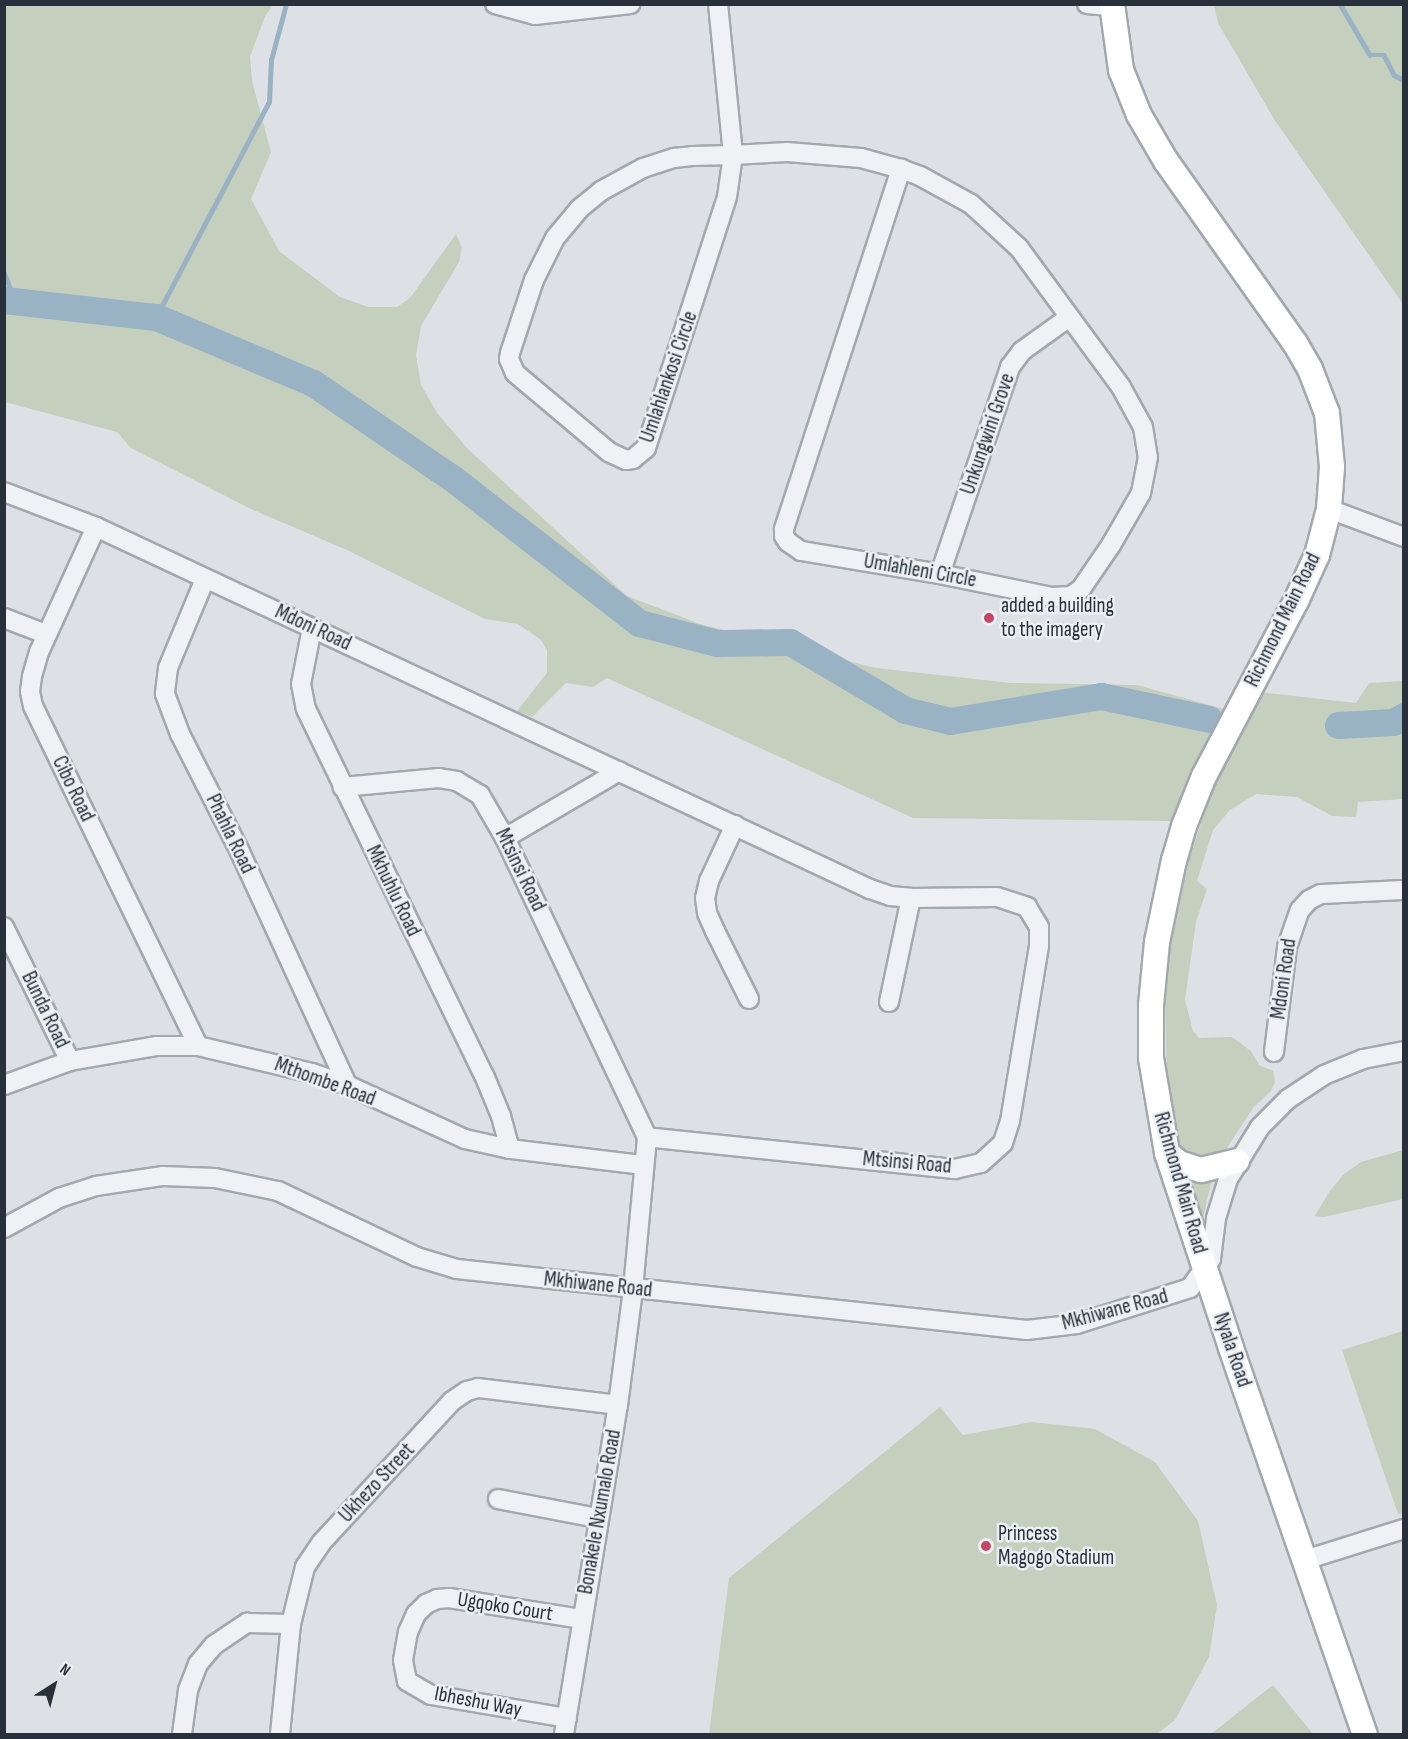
<!DOCTYPE html>
<style>
body{margin:0}
#map{position:relative;width:1408px;height:1739px;overflow:hidden;background:#dde1e6;font-family:"Sofia Sans Condensed",sans-serif}
div>[style]{position:absolute}
[style*='--x']{left:calc(var(--x)*1px);top:calc(var(--y)*1px);width:calc(var(--w)*1px);rotate:calc(var(--a)*1deg)}
.green>*{inset:0;background:#c4cfbe}
.stream>*{height:4.5px;margin:-2.25px;padding:0 2.25px;transform-origin:2.25px;border-radius:2.25px;background:#99b2c4}
.river>*{height:27px;margin:-13.5px;padding:0 13.5px;transform-origin:13.5px;border-radius:13.5px;background:#99b2c4}
.roads{filter:drop-shadow(2px 0 #a3a8af) drop-shadow(-2px 0 #a3a8af) drop-shadow(0 2px #a3a8af) drop-shadow(0 -2px #a3a8af)}
.minor>*{height:18px;margin:-9px;padding:0 9px;transform-origin:9px;border-radius:9px;background:#eff1f4}
.secondary>*{height:24px;margin:-12px;padding:0 12px;transform-origin:12px;border-radius:12px;background:#fff}
.dots>*{width:16px;height:16px;translate:-50% -50%;box-sizing:border-box;border:3px solid #ecf0f4;border-radius:50%}
span{translate:-50% -50%;white-space:nowrap;text-align:center;line-height:1.15;-webkit-text-stroke:5px #ecf0f4;paint-order:stroke}
.street-label{font-size:21px;color:#27303b}
.poi-label{font-size:21px;color:#27303b}
.left{translate:0 -50%;text-align:left}
.frame{position:absolute;inset:0;border:6px solid #27303b;pointer-events:none}
.north{position:absolute;left:24px;top:1655px;width:60px;height:60px;-webkit-text-stroke:4px #ecf0f4;paint-order:stroke;rotate:36deg;font-size:16px;font-weight:700;line-height:24px;text-align:center;color:#27303b}
.north::after{content:'';display:block;margin:auto;width:21px;height:27px;background:#27303b;clip-path:polygon(50% 0,100% 100%,50% 72%,0 100%)}
</style>
<div id="map">
<div class="green">
<i style="clip-path:polygon(4px 5px,273px 5px,265px 16px,250px 57px,252px 81px,271px 152px,251px 199px,279px 251px,340px 297px,368px 307px,397px 307px,410px 298px,456px 234px,462px 248px,459px 262px,421px 326px,416px 355px,421px 385px,437px 413px,468px 449px,627px 596px,700px 624px,876px 668px,1011px 683px,1137px 685px,1224px 709px,1202px 750px,1171px 821px,913px 818px,607px 678px,593px 687px,566px 683px,532px 717px,517px 711px,547px 673px,547px 650px,541px 640px,518px 624px,485px 619px,347px 550px,251px 509px,131px 448px,117px 432px,5px 402px)"></i>
<i style="clip-path:polygon(1214px 5px,1403px 5px,1403px 304px,1274px 119px,1218px 23px)"></i>
<i style="clip-path:polygon(1403px 681px,1403px 799px,1358px 802px,1356px 817px,1332px 816px,1297px 797px,1256px 794px,1230px 810px,1213px 830px,1197px 881px,1207px 889px,1196px 922px,1185px 1000px,1193px 1031px,1199px 1038px,1232px 1037px,1251px 1051px,1259px 1065px,1273px 1071px,1275px 1082px,1271px 1091px,1253px 1108px,1223px 1154px,1199px 1161px,1181px 1151px,1176px 1132px,1167px 1079px,1165px 996px,1171px 941px,1189px 860px,1219px 769px,1259px 692px,1356px 703px,1369px 683px)"></i>
<i style="clip-path:polygon(1403px 1150px,1403px 1199px,1324px 1217px,1315px 1216px,1329px 1192px,1343px 1175px,1361px 1162px)"></i>
<i style="clip-path:polygon(1214px 1176px,1211px 1184px,1202px 1222px,1189px 1178px)"></i>
<i style="clip-path:polygon(1403px 1331px,1404px 1513px,1398px 1514px,1342px 1350px)"></i>
<i style="clip-path:polygon(940px 1407px,963px 1435px,1032px 1422px,1095px 1429px,1155px 1462px,1198px 1521px,1217px 1605px,1209px 1657px,1175px 1720px,1157px 1734px,709px 1734px,729px 1578px)"></i>
<i style="clip-path:polygon(1273px 1685px,1313px 1734px,1211px 1734px)"></i>
</div>
<div class="stream">
<i style="--x:1340;--y:4;--w:59;--a:59.5"></i>
<i style="--x:1370;--y:55;--w:14;--a:0"></i>
<i style="--x:1384;--y:55;--w:22;--a:63"></i>
<i style="--x:1394;--y:75;--w:11;--a:27"></i>
<i style="--x:4;--y:272;--w:31;--a:69"></i>
<i style="--x:156;--y:317;--w:243;--a:-62.3"></i>
<i style="--x:269;--y:102;--w:42;--a:-87.3"></i>
<i style="--x:271;--y:60;--w:58;--a:-75"></i>
</div>
<div class="river">
<i style="--x:4;--y:300;--w:153;--a:6.4"></i>
<i style="--x:156;--y:317;--w:170;--a:22.8"></i>
<i style="--x:313;--y:383;--w:168;--a:34.4"></i>
<i style="--x:452;--y:478;--w:237;--a:37.8"></i>
<i style="--x:639;--y:623;--w:81;--a:14.4"></i>
<i style="--x:717;--y:643;--w:73;--a:-0.8"></i>
<i style="--x:790;--y:642;--w:134;--a:30.6"></i>
<i style="--x:905;--y:710;--w:46;--a:13.7"></i>
<i style="--x:950;--y:721;--w:153;--a:-9.4"></i>
<i style="--x:1101;--y:696;--w:110;--a:12"></i>
<i style="--x:1338;--y:725;--w:55;--a:-3.1"></i>
<i style="--x:1393;--y:722;--w:13;--a:-29"></i>
</div>
<div class="roads">
<div class="minor">
<i style="--x:495;--y:4;--w:41;--a:15.4"></i>
<i style="--x:535;--y:15;--w:96;--a:-6.6"></i>
<i style="--x:718;--y:4;--w:152;--a:84.3"></i>
<i style="--x:733;--y:155;--w:42;--a:98.1"></i>
<i style="--x:727;--y:197;--w:264;--a:107.9"></i>
<i style="--x:646;--y:448;--w:17;--a:140"></i>
<i style="--x:633;--y:459;--w:7;--a:172"></i>
<i style="--x:626;--y:460;--w:19;--a:-155"></i>
<i style="--x:609;--y:452;--w:123;--a:-140"></i>
<i style="--x:515;--y:373;--w:15;--a:-113"></i>
<i style="--x:509;--y:359;--w:6;--a:-81"></i>
<i style="--x:510;--y:353;--w:77;--a:-71.8"></i>
<i style="--x:534;--y:280;--w:47;--a:-63.4"></i>
<i style="--x:555;--y:238;--w:38;--a:-50"></i>
<i style="--x:579;--y:209;--w:28;--a:-39"></i>
<i style="--x:601;--y:191;--w:48;--a:-28.7"></i>
<i style="--x:643;--y:168;--w:33;--a:-18"></i>
<i style="--x:674;--y:158;--w:18;--a:-6"></i>
<i style="--x:692;--y:156;--w:41;--a:-1.4"></i>
<i style="--x:733;--y:155;--w:54;--a:-3.2"></i>
<i style="--x:787;--y:152;--w:74;--a:4.6"></i>
<i style="--x:861;--y:158;--w:41;--a:15.4"></i>
<i style="--x:901;--y:169;--w:20;--a:20"></i>
<i style="--x:920;--y:176;--w:58;--a:28.8"></i>
<i style="--x:971;--y:204;--w:65;--a:42.5"></i>
<i style="--x:1019;--y:248;--w:172;--a:53.7"></i>
<i style="--x:1121;--y:387;--w:46;--a:61.2"></i>
<i style="--x:1143;--y:427;--w:30;--a:81"></i>
<i style="--x:1148;--y:457;--w:37;--a:101"></i>
<i style="--x:1141;--y:493;--w:60;--a:120"></i>
<i style="--x:1111;--y:545;--w:53;--a:124.3"></i>
<i style="--x:1081;--y:589;--w:12;--a:145"></i>
<i style="--x:1071;--y:596;--w:19;--a:177"></i>
<i style="--x:1052;--y:597;--w:114;--a:-168.4"></i>
<i style="--x:940;--y:574;--w:141;--a:-170.6"></i>
<i style="--x:801;--y:551;--w:16;--a:-145"></i>
<i style="--x:788;--y:542;--w:7;--a:-124"></i>
<i style="--x:784;--y:536;--w:7;--a:-90"></i>
<i style="--x:784;--y:529;--w:379;--a:-72"></i>
<i style="--x:1087;--y:4;--w:25;--a:5"></i>
<i style="--x:4;--y:492;--w:98;--a:20.8"></i>
<i style="--x:96;--y:527;--w:854;--a:25.07"></i>
<i style="--x:870;--y:889;--w:21;--a:19"></i>
<i style="--x:890;--y:896;--w:21;--a:5"></i>
<i style="--x:911;--y:898;--w:86;--a:-0.7"></i>
<i style="--x:997;--y:897;--w:32;--a:18"></i>
<i style="--x:1027;--y:907;--w:23;--a:59"></i>
<i style="--x:1039;--y:927;--w:19;--a:90"></i>
<i style="--x:1039;--y:946;--w:177;--a:99.4"></i>
<i style="--x:1010;--y:1121;--w:23;--a:108"></i>
<i style="--x:1003;--y:1143;--w:30;--a:138"></i>
<i style="--x:981;--y:1163;--w:27;--a:167"></i>
<i style="--x:955;--y:1169;--w:310;--a:-174.1"></i>
<i style="--x:647;--y:1137;--w:331;--a:-115.4"></i>
<i style="--x:505;--y:838;--w:50;--a:-120.2"></i>
<i style="--x:480;--y:795;--w:27;--a:-149"></i>
<i style="--x:457;--y:781;--w:18;--a:-171"></i>
<i style="--x:439;--y:778;--w:97;--a:174.7"></i>
<i style="--x:1329;--y:509;--w:80;--a:20.5"></i>
<i style="--x:96;--y:527;--w:137;--a:114.5"></i>
<i style="--x:39;--y:652;--w:26;--a:106"></i>
<i style="--x:32;--y:677;--w:15;--a:98"></i>
<i style="--x:30;--y:692;--w:14;--a:78"></i>
<i style="--x:33;--y:706;--w:378;--a:64.1"></i>
<i style="--x:940;--y:574;--w:219;--a:-71.3"></i>
<i style="--x:1010;--y:367;--w:20;--a:-53"></i>
<i style="--x:1022;--y:351;--w:57;--a:-35.7"></i>
<i style="--x:205;--y:579;--w:96;--a:112.6"></i>
<i style="--x:168;--y:668;--w:26;--a:97"></i>
<i style="--x:165;--y:694;--w:43;--a:69.4"></i>
<i style="--x:180;--y:734;--w:132;--a:63"></i>
<i style="--x:240;--y:852;--w:256;--a:65.3"></i>
<i style="--x:4;--y:618;--w:45;--a:20.9"></i>
<i style="--x:312;--y:628;--w:57;--a:101.1"></i>
<i style="--x:301;--y:684;--w:25;--a:79"></i>
<i style="--x:306;--y:709;--w:407;--a:64.1"></i>
<i style="--x:484;--y:1075;--w:44;--a:67.5"></i>
<i style="--x:501;--y:1116;--w:34;--a:75"></i>
<i style="--x:735;--y:825;--w:62;--a:114.9"></i>
<i style="--x:709;--y:881;--w:17;--a:103"></i>
<i style="--x:705;--y:898;--w:15;--a:82"></i>
<i style="--x:707;--y:913;--w:20;--a:66"></i>
<i style="--x:715;--y:931;--w:76;--a:63.4"></i>
<i style="--x:505;--y:838;--w:132;--a:-30.4"></i>
<i style="--x:4;--y:927;--w:149;--a:63.8"></i>
<i style="--x:889;--y:1002;--w:106;--a:-78.1"></i>
<i style="--x:1274;--y:1052;--w:106;--a:-82.9"></i>
<i style="--x:1287;--y:947;--w:39;--a:-71"></i>
<i style="--x:1300;--y:910;--w:13;--a:-48"></i>
<i style="--x:1309;--y:900;--w:13;--a:-27"></i>
<i style="--x:1321;--y:894;--w:83;--a:-2.8"></i>
<i style="--x:4;--y:1085;--w:70;--a:-20"></i>
<i style="--x:70;--y:1061;--w:87;--a:-9.9"></i>
<i style="--x:156;--y:1046;--w:42;--a:0"></i>
<i style="--x:198;--y:1046;--w:117;--a:13.3"></i>
<i style="--x:312;--y:1073;--w:37;--a:19"></i>
<i style="--x:347;--y:1085;--w:130;--a:24.6"></i>
<i style="--x:465;--y:1139;--w:46;--a:12.5"></i>
<i style="--x:510;--y:1149;--w:134;--a:6.9"></i>
<i style="--x:4;--y:1228;--w:63;--a:-28.6"></i>
<i style="--x:59;--y:1198;--w:39;--a:-18"></i>
<i style="--x:96;--y:1186;--w:68;--a:-8.5"></i>
<i style="--x:163;--y:1176;--w:52;--a:2.2"></i>
<i style="--x:215;--y:1178;--w:64;--a:11.7"></i>
<i style="--x:278;--y:1191;--w:154;--a:25.4"></i>
<i style="--x:417;--y:1257;--w:42;--a:16.7"></i>
<i style="--x:457;--y:1269;--w:573;--a:6.11"></i>
<i style="--x:1027;--y:1330;--w:50;--a:-6.8"></i>
<i style="--x:1077;--y:1324;--w:119;--a:-17.7"></i>
<i style="--x:1190;--y:1288;--w:36;--a:-54"></i>
<i style="--x:1211;--y:1259;--w:41;--a:-83"></i>
<i style="--x:1216;--y:1218;--w:41;--a:-72.9"></i>
<i style="--x:1228;--y:1179;--w:61;--a:-58.4"></i>
<i style="--x:1260;--y:1127;--w:40;--a:-45"></i>
<i style="--x:1288;--y:1099;--w:43;--a:-33.7"></i>
<i style="--x:1324;--y:1075;--w:42;--a:-22.3"></i>
<i style="--x:1363;--y:1059;--w:42;--a:-11"></i>
<i style="--x:498;--y:1499;--w:102;--a:10.8"></i>
<i style="--x:1305;--y:1560;--w:104;--a:-17.4"></i>
<i style="--x:567;--y:1718;--w:138;--a:-170.4"></i>
<i style="--x:431;--y:1695;--w:28;--a:-150"></i>
<i style="--x:407;--y:1681;--w:21;--a:-101"></i>
<i style="--x:403;--y:1660;--w:28;--a:-80"></i>
<i style="--x:408;--y:1632;--w:20;--a:-66"></i>
<i style="--x:416;--y:1614;--w:14;--a:-45"></i>
<i style="--x:426;--y:1604;--w:12;--a:-24"></i>
<i style="--x:437;--y:1599;--w:12;--a:-5"></i>
<i style="--x:449;--y:1598;--w:135;--a:9"></i>
<i style="--x:182;--y:1734;--w:44;--a:-82.2"></i>
<i style="--x:188;--y:1690;--w:28;--a:-69"></i>
<i style="--x:198;--y:1664;--w:25;--a:-50"></i>
<i style="--x:214;--y:1645;--w:40;--a:-34"></i>
<i style="--x:247;--y:1623;--w:44;--a:1.3"></i>
<i style="--x:280;--y:1734;--w:111;--a:-84.3"></i>
<i style="--x:291;--y:1624;--w:59;--a:-76.2"></i>
<i style="--x:305;--y:1567;--w:30;--a:-56"></i>
<i style="--x:322;--y:1542;--w:192;--a:-47.3"></i>
<i style="--x:452;--y:1401;--w:18;--a:-34"></i>
<i style="--x:467;--y:1391;--w:11;--a:-15"></i>
<i style="--x:478;--y:1388;--w:141;--a:6.9"></i>
<i style="--x:564;--y:1734;--w:333;--a:-80.7"></i>
<i style="--x:618;--y:1405;--w:117;--a:-82.6"></i>
<i style="--x:633;--y:1289;--w:153;--a:-84.7"></i>
</div>
<div class="secondary">
<i style="--x:1112;--y:4;--w:67;--a:82.2"></i>
<i style="--x:1121;--y:70;--w:48;--a:68.2"></i>
<i style="--x:1139;--y:115;--w:53;--a:59.6"></i>
<i style="--x:1166;--y:161;--w:223;--a:54.7"></i>
<i style="--x:1295;--y:343;--w:30;--a:60"></i>
<i style="--x:1310;--y:369;--w:47;--a:68.9"></i>
<i style="--x:1327;--y:413;--w:54;--a:84.7"></i>
<i style="--x:1332;--y:467;--w:42;--a:94.1"></i>
<i style="--x:1329;--y:509;--w:48;--a:104.6"></i>
<i style="--x:1317;--y:555;--w:51;--a:114.5"></i>
<i style="--x:1296;--y:601;--w:198;--a:117.7"></i>
<i style="--x:1204;--y:776;--w:54;--a:111.8"></i>
<i style="--x:1184;--y:826;--w:35;--a:106"></i>
<i style="--x:1174;--y:860;--w:84;--a:101.7"></i>
<i style="--x:1157;--y:942;--w:64;--a:95.4"></i>
<i style="--x:1151;--y:1006;--w:52;--a:90"></i>
<i style="--x:1151;--y:1058;--w:96;--a:80.4"></i>
<i style="--x:1167;--y:1153;--w:205;--a:71.8"></i>
<i style="--x:1231;--y:1348;--w:409;--a:70.9"></i>
<i style="--x:1167;--y:1153;--w:16;--a:40"></i>
<i style="--x:1179;--y:1163;--w:23;--a:18"></i>
<i style="--x:1201;--y:1170;--w:37;--a:-14"></i>
</div>
</div>
<div class="dots">
<i style="left:989px;top:618px;background:#c44865"></i>
<i style="left:986px;top:1546px;background:#c44865"></i>
</div>
<div class="street-label">
<span style="left:669px;top:377px;rotate:-71deg">Umlahlankosi Circle</span>
<span style="left:988px;top:434px;rotate:-71deg">Unkungwini Grove</span>
<span style="left:920px;top:571px;rotate:10deg">Umlahleni Circle</span>
<span style="left:1283px;top:620px;rotate:-64deg">Richmond Main Road</span>
<span style="left:313px;top:628px;rotate:25deg">Mdoni Road</span>
<span style="left:73px;top:789px;rotate:64deg">Cibo Road</span>
<span style="left:230px;top:834px;rotate:64deg">Phahla Road</span>
<span style="left:520px;top:870px;rotate:64deg">Mtsinsi Road</span>
<span style="left:393px;top:891px;rotate:64deg">Mkhuhlu Road</span>
<span style="left:1284px;top:979px;rotate:-82deg">Mdoni Road</span>
<span style="left:45px;top:1010px;rotate:64deg">Bunda Road</span>
<span style="left:325px;top:1082px;rotate:20deg">Mthombe Road</span>
<span style="left:907px;top:1163px;rotate:5deg">Mtsinsi Road</span>
<span style="left:1180px;top:1183px;rotate:74deg">Richmond Main Road</span>
<span style="left:598px;top:1285px;rotate:6deg">Mkhiwane Road</span>
<span style="left:1115px;top:1310px;rotate:-15deg">Mkhiwane Road</span>
<span style="left:1232px;top:1350px;rotate:71deg">Nyala Road</span>
<span style="left:377px;top:1483px;rotate:-47deg">Ukhezo Street</span>
<span style="left:600px;top:1512px;rotate:-80deg">Bonakele Nxumalo Road</span>
<span style="left:505px;top:1607px;rotate:9deg">Ugqoko Court</span>
<span style="left:478px;top:1702px;rotate:11deg">Ibheshu Way</span>
</div>
<div class="poi-label">
<span class="left" style="left:1001px;top:618px">added a building<br>to the imagery</span>
<span class="left" style="left:998px;top:1546px">Princess<br>Magogo Stadium</span>
</div>
<div class="frame"></div>
<div class="north">N</div>
</div>
